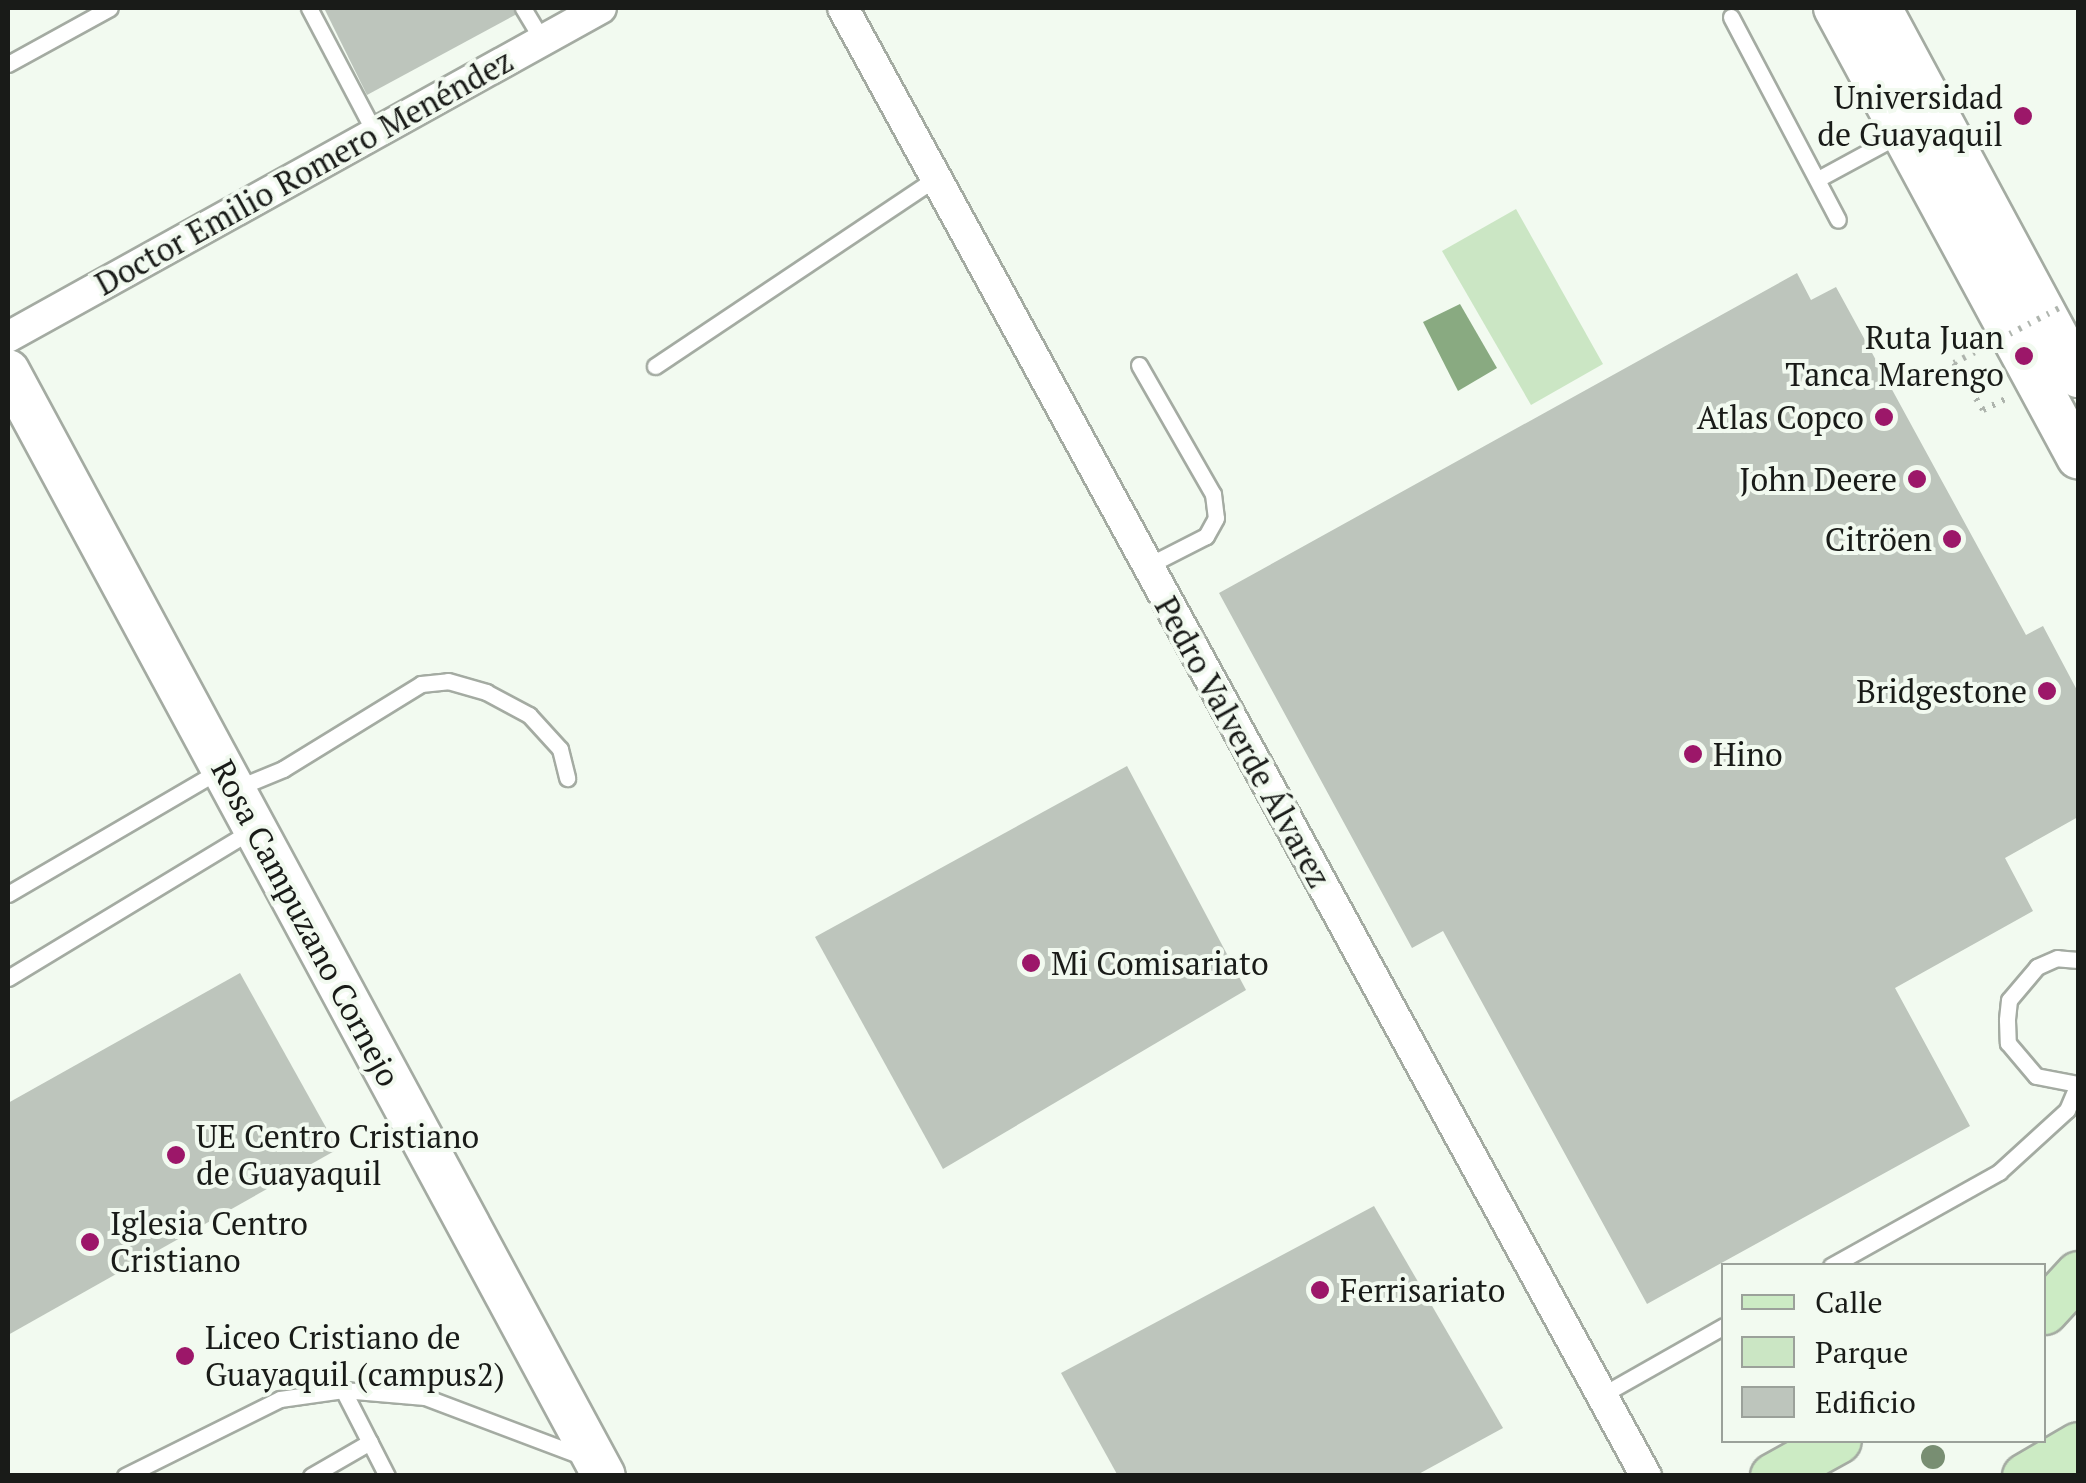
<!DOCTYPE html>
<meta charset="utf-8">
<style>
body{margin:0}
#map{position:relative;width:2086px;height:1483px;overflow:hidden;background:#f2faf0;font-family:"PT Serif",serif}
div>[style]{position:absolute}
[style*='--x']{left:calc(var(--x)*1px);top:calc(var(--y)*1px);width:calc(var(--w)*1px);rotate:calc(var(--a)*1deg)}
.green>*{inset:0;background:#cbe6c4}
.water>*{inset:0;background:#89aa81}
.building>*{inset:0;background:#bdc5bc}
.path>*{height:6px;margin-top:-3px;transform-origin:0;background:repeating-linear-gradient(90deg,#aeb4ad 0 2.5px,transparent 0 10.5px)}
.roads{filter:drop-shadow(2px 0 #a4aba2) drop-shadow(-2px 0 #a4aba2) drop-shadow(0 2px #a4aba2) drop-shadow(0 -2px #a4aba2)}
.lane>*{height:15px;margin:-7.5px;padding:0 7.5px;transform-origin:7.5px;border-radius:7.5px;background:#fff}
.street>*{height:30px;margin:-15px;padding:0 15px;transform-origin:15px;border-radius:15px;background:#fff}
.secondary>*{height:42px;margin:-21px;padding:0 21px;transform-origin:21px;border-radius:21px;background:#fff}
.primary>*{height:45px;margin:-22.5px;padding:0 22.5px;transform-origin:22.5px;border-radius:22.5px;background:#ccebc4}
.path-bridge>*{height:6px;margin-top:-3px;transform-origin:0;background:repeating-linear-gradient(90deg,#aeb4ad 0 2.5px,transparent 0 10.5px)}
.trees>*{width:24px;height:24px;margin:-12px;border-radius:50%;background:#788e72}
.dots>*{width:28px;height:28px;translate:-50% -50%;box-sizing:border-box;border:5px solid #f2faf0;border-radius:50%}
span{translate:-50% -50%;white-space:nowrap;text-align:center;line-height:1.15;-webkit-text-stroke:8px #f2faf0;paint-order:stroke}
.poi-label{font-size:32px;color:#191b18}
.right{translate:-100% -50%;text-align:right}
.left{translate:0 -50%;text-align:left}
.street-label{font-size:32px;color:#191b18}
.frame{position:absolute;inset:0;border:10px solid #191b18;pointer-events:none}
.legend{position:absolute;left:1721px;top:1263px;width:325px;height:180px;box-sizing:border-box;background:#f2faf0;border:2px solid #9ba19a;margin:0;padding:12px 18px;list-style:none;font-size:30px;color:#191b18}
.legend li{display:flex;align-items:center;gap:20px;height:50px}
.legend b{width:50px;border:2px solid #9ba19a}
</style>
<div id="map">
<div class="green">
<i style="clip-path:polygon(1516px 209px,1603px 364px,1531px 405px,1442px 251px)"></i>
</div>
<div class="water">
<i style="clip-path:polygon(1460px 304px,1497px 368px,1458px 391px,1423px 322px)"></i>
</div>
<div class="building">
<i style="clip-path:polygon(324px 8px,528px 8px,367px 95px)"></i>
<i style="clip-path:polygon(1797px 273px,1811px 300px,1836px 287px,2026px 635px,2043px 626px,2078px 692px,2078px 817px,2005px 858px,2033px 911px,1895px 988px,1970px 1126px,1647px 1304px,1443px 931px,1412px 948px,1219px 593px)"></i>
<i style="clip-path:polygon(1127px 766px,1246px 990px,943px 1169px,815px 937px)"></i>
<i style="clip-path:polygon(240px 973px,338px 1149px,8px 1335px,8px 1103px)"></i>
<i style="clip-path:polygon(1374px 1206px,1503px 1428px,1415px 1476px,1118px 1476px,1061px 1373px)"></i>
</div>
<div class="path">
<i style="--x:1954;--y:363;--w:55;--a:58.3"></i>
<i style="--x:1983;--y:410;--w:25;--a:-26"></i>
</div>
<div class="roads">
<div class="lane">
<i style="--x:309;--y:8;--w:141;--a:62.2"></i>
<i style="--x:523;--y:8;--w:37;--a:59"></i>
<i style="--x:1731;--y:17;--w:229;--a:62.2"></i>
<i style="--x:8;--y:64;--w:116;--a:-28.8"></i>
<i style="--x:1818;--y:179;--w:92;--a:-28.5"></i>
<i style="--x:1139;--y:365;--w:149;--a:60.2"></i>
<i style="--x:1213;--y:494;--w:24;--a:83"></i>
<i style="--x:1216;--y:518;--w:21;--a:119"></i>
<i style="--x:1206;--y:536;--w:66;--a:153"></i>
<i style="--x:655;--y:366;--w:336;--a:-33.8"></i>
<i style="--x:237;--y:788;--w:50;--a:-22.4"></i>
<i style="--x:283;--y:769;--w:162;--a:-31.6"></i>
<i style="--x:421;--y:684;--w:27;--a:-6"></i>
<i style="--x:448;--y:681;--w:40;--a:16"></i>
<i style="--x:486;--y:692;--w:49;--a:28.1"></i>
<i style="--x:529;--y:715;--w:46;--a:47.6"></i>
<i style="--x:560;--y:749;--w:30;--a:76"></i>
<i style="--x:8;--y:894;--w:246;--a:-30.3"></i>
<i style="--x:2078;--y:960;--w:21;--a:-175"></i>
<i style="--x:2057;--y:958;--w:22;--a:156"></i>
<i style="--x:2037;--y:967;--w:43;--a:130.3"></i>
<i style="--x:2009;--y:1000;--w:20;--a:96"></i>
<i style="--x:2007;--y:1020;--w:23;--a:88"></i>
<i style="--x:2008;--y:1043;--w:43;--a:49.7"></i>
<i style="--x:2036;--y:1076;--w:43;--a:10.8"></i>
<i style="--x:8;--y:978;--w:285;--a:-31.2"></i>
<i style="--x:1831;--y:1266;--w:193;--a:-29.2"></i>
<i style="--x:1999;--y:1172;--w:92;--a:-42.4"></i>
<i style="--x:2067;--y:1110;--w:28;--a:-67"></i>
<i style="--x:343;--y:1390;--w:97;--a:62.9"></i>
<i style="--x:1602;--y:1395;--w:140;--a:-29.5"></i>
<i style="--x:125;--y:1476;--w:173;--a:-26.4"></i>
<i style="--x:280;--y:1399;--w:64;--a:-8.1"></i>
<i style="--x:343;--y:1390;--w:82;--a:4.9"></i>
<i style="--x:425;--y:1397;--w:167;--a:20.7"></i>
<i style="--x:311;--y:1476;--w:68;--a:-30"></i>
</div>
<div class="street">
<i style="--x:843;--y:8;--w:1673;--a:61.32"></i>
<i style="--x:8;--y:337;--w:678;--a:-29.02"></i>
</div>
<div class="secondary">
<i style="--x:1835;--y:8;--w:511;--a:61.58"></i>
<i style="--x:1880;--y:8;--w:418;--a:61.7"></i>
<i style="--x:8;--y:371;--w:1255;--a:61.66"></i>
</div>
<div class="primary">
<i style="--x:2044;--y:1311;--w:50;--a:-47.4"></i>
<i style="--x:1773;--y:1476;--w:74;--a:-29"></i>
<i style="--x:2025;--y:1476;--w:61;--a:-30.3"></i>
</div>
</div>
<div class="path-bridge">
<i style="--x:1954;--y:363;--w:125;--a:-27.6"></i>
</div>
<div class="trees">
<i style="left:1933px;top:1457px"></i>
</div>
<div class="dots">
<i style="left:2023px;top:116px;background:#9c1769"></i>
<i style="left:2024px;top:356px;background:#9c1769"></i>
<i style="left:1884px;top:417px;background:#9c1769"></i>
<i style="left:1917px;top:479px;background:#9c1769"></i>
<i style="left:1952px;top:539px;background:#9c1769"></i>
<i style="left:2047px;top:691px;background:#9c1769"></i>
<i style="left:1693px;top:754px;background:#9c1769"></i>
<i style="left:1031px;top:963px;background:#9c1769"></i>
<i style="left:176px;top:1155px;background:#9c1769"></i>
<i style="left:90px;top:1242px;background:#9c1769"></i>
<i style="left:1320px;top:1290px;background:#9c1769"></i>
<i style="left:185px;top:1356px;background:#9c1769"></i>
</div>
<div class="poi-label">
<span class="right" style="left:2003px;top:116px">Universidad<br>de Guayaquil</span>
<span class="right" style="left:2004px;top:356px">Ruta Juan<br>Tanca Marengo</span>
<span class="right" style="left:1864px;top:417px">Atlas Copco</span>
<span class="right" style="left:1897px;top:479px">John Deere</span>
<span class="right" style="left:1932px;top:539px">Citröen</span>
<span class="right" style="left:2027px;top:691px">Bridgestone</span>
<span class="left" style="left:1713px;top:754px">Hino</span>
<span class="left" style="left:1051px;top:963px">Mi Comisariato</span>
<span class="left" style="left:196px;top:1155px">UE Centro Cristiano<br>de Guayaquil</span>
<span class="left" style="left:110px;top:1242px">Iglesia Centro<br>Cristiano</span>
<span class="left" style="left:1340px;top:1290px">Ferrisariato</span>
<span class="left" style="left:205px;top:1356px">Liceo Cristiano de<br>Guayaquil (campus2)</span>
</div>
<div class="street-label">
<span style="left:304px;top:172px;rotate:-29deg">Doctor Emilio Romero Menéndez</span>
<span style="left:1243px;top:742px;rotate:61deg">Pedro Valverde Álvarez</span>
<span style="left:306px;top:923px;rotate:62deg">Rosa Campuzano Cornejo</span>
</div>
<div class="frame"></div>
<ul class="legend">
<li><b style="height:12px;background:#ccebc4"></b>Calle</li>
<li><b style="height:28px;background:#cbe6c4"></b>Parque</li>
<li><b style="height:28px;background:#bdc5bc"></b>Edificio</li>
</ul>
</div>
